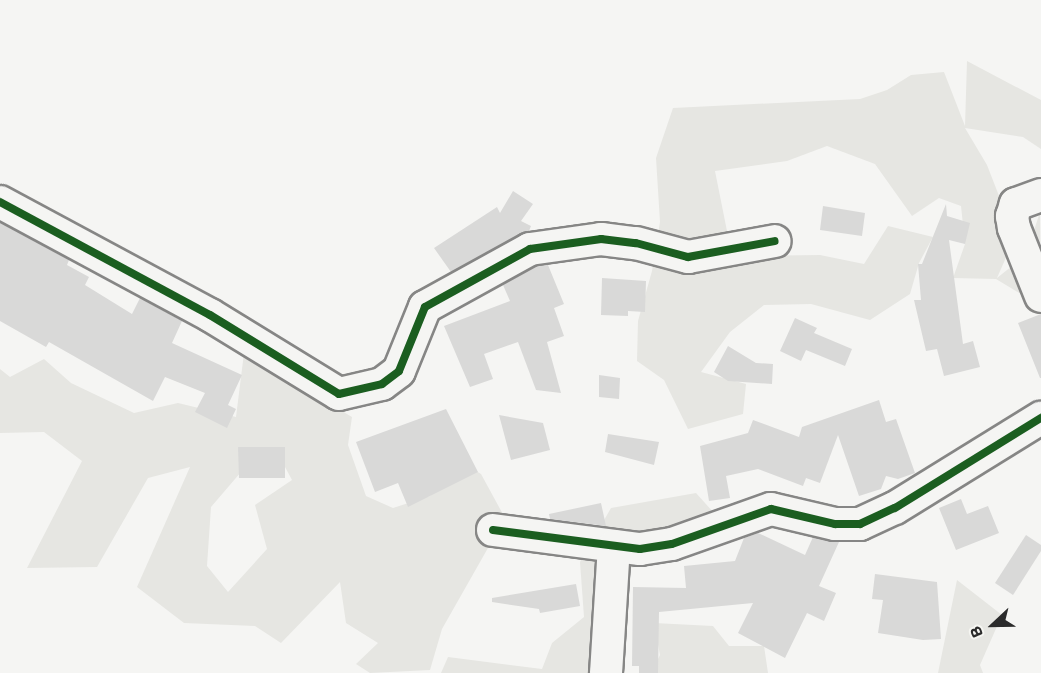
<!DOCTYPE html>
<style>
body{margin:0}
#map{position:relative;width:1041px;height:673px;overflow:hidden;background:#f5f5f3;font-family:Itim,sans-serif}
div>[style]{position:absolute}
[style*='--x']{left:calc(var(--x)*1px);top:calc(var(--y)*1px);width:calc(var(--w)*1px);rotate:calc(var(--a)*1deg)}
.green>*{inset:0;background:#e6e6e2}
.building>*{inset:0;background:#d9d9d8}
.roads{filter:drop-shadow(2px 0 #868685) drop-shadow(-2px 0 #868685) drop-shadow(0 2px #868685) drop-shadow(0 -2px #868685)}
.minor>*{height:32px;margin:-16px;padding:0 16px;transform-origin:16px;border-radius:16px;background:#f5f5f3}
.cycleway>*{height:8px;margin:-4px;padding:0 4px;transform-origin:4px;border-radius:4px;background:#1b5e20}
span{translate:-50% -50%;white-space:nowrap;text-align:center;line-height:1.15;-webkit-text-stroke:5px #f6f6f2;paint-order:stroke}
.north{position:absolute;left:963px;top:595px;width:60px;height:60px;-webkit-text-stroke:4px #f6f6f2;paint-order:stroke;rotate:248deg;font-size:16px;font-weight:700;line-height:24px;text-align:center;color:#2b2b2b}
.north::after{content:'';display:block;margin:auto;width:21px;height:27px;background:#2b2b2b;clip-path:polygon(50% 0,100% 100%,50% 72%,0 100%)}
</style>
<div id="map">
<div class="green">
<i style="clip-path:polygon(967px 61px,1041px 100px,1041px 149px,1023px 137px,965px 128px,987px 165px,1015px 237px,997px 278px,1026px 255px,1040px 212px,1041px 306px,996px 279px,953px 278px,965px 244px,961px 206px,939px 198px,912px 216px,875px 164px,827px 146px,787px 161px,715px 171px,732px 256px,820px 255px,864px 264px,888px 226px,933px 237px,919px 263px,910px 294px,870px 320px,811px 304px,764px 305px,730px 332px,701px 372px,746px 384px,743px 414px,688px 429px,664px 380px,637px 361px,638px 321px,652px 271px,660px 222px,656px 158px,673px 108px,860px 99px,887px 90px,911px 75px,944px 72px,965px 126px)"></i>
<i style="clip-path:polygon(evenodd,244px 353px,352px 417px,348px 445px,366px 496px,393px 508px,430px 496px,460px 461px,481px 474px,505px 518px,442px 629px,430px 670px,370px 673px,356px 664px,378px 643px,346px 623px,340px 582px,281px 643px,255px 626px,184px 623px,137px 587px,190px 467px,148px 478px,97px 567px,27px 568px,82px 461px,44px 432px,0 433px,0 369px,10px 377px,44px 359px,71px 383px,134px 413px,178px 403px,236px 417px,244px 353px,278px 454px,292px 480px,255px 505px,267px 549px,228px 592px,207px 566px,211px 507px,241px 472px,278px 454px)"></i>
<i style="clip-path:polygon(696px 493px,723px 523px,709px 548px,684px 558px,613px 571px,608px 673px,441px 673px,448px 657px,542px 669px,552px 643px,584px 617px,580px 562px,611px 508px)"></i>
<i style="clip-path:polygon(957px 580px,1002px 615px,980px 665px,983px 673px,938px 673px)"></i>
<i style="clip-path:polygon(654px 623px,713px 626px,729px 646px,764px 646px,768px 673px,651px 673px,660px 655px)"></i>
</div>
<div class="building">
<i style="clip-path:polygon(513px 191px,533px 204px,521px 221px,531px 226px,529px 231px,451px 272px,434px 248px,497px 207px,500px 213px)"></i>
<i style="clip-path:polygon(946px 204px,947px 216px,970px 223px,965px 244px,949px 240px,963px 344px,973px 341px,980px 367px,944px 376px,937px 349px,926px 351px,914px 300px,921px 300px,918px 264px,922px 264px)"></i>
<i style="clip-path:polygon(823px 206px,865px 213px,862px 236px,820px 230px)"></i>
<i style="clip-path:polygon(0 222px,69px 260px,67px 265px,89px 277px,85px 285px,132px 314px,140px 298px,182px 321px,172px 343px,242px 375px,228px 405px,236px 409px,227px 428px,195px 412px,205px 393px,165px 377px,153px 401px,49px 342px,46px 347px,0 321px)"></i>
<i style="clip-path:polygon(548px 265px,564px 304px,554px 308px,564px 336px,547px 342px,561px 393px,536px 390px,518px 342px,484px 354px,493px 379px,470px 387px,444px 326px,510px 301px,503px 285px,536px 266px)"></i>
<i style="clip-path:polygon(602px 278px,646px 281px,645px 312px,628px 311px,628px 316px,601px 315px)"></i>
<i style="clip-path:polygon(1041px 314px,1041px 378px,1040px 378px,1018px 323px)"></i>
<i style="clip-path:polygon(795px 318px,817px 328px,814px 333px,852px 349px,845px 366px,806px 350px,801px 361px,780px 351px)"></i>
<i style="clip-path:polygon(728px 346px,756px 363px,773px 364px,772px 384px,728px 381px,714px 372px)"></i>
<i style="clip-path:polygon(599px 375px,620px 378px,619px 399px,599px 397px)"></i>
<i style="clip-path:polygon(879px 400px,886px 422px,896px 419px,915px 473px,898px 479px,886px 476px,881px 489px,859px 496px,838px 435px,820px 483px,806px 478px,803px 486px,758px 469px,726px 476px,730px 498px,709px 501px,700px 446px,748px 433px,753px 420px,799px 437px,802px 427px)"></i>
<i style="clip-path:polygon(446px 409px,478px 472px,408px 507px,398px 483px,375px 492px,356px 442px)"></i>
<i style="clip-path:polygon(499px 415px,543px 423px,550px 450px,511px 460px)"></i>
<i style="clip-path:polygon(608px 434px,659px 442px,654px 465px,605px 452px)"></i>
<i style="clip-path:polygon(238px 447px,285px 447px,285px 478px,239px 478px)"></i>
<i style="clip-path:polygon(961px 499px,967px 514px,988px 506px,999px 533px,956px 550px,939px 508px)"></i>
<i style="clip-path:polygon(601px 503px,606px 526px,550px 519px,549px 514px)"></i>
<i style="clip-path:polygon(758px 533px,805px 555px,813px 537px,839px 542px,819px 586px,836px 593px,824px 621px,807px 613px,785px 658px,738px 633px,753px 603px,659px 612px,658px 673px,639px 673px,639px 666px,632px 666px,633px 587px,686px 588px,684px 566px,735px 561px,744px 538px)"></i>
<i style="clip-path:polygon(1026px 535px,1041px 545px,1041px 551px,1013px 595px,995px 583px)"></i>
<i style="clip-path:polygon(875px 574px,937px 582px,941px 639px,923px 640px,878px 633px,883px 600px,872px 599px)"></i>
<i style="clip-path:polygon(576px 584px,580px 606px,540px 613px,539px 609px,492px 602px,492px 598px)"></i>
</div>
<div class="roads">
<div class="minor">
<i style="--x:1041;--y:195;--w:27;--a:160"></i>
<i style="--x:1016;--y:204;--w:13;--a:108"></i>
<i style="--x:1012;--y:216;--w:12;--a:81"></i>
<i style="--x:1014;--y:228;--w:73;--a:68.3"></i>
<i style="--x:0;--y:202;--w:238;--a:28.3"></i>
<i style="--x:210;--y:315;--w:151;--a:31.5"></i>
<i style="--x:339;--y:394;--w:44;--a:-13.1"></i>
<i style="--x:382;--y:384;--w:21;--a:-37"></i>
<i style="--x:399;--y:371;--w:69;--a:-67.9"></i>
<i style="--x:425;--y:307;--w:120;--a:-28.9"></i>
<i style="--x:530;--y:249;--w:72;--a:-8"></i>
<i style="--x:601;--y:239;--w:35;--a:7"></i>
<i style="--x:636;--y:243;--w:54;--a:15.1"></i>
<i style="--x:688;--y:257;--w:88;--a:-10.4"></i>
<i style="--x:493;--y:530;--w:148;--a:7.4"></i>
<i style="--x:640;--y:549;--w:32;--a:-9"></i>
<i style="--x:672;--y:544;--w:105;--a:-19.5"></i>
<i style="--x:771;--y:509;--w:66;--a:13.2"></i>
<i style="--x:835;--y:524;--w:25;--a:0"></i>
<i style="--x:860;--y:524;--w:38;--a:-25"></i>
<i style="--x:895;--y:508;--w:172;--a:-31.7"></i>
<i style="--x:606;--y:673;--w:127;--a:-86.4"></i>
</div>
</div>
<div class="cycleway">
<i style="--x:0;--y:202;--w:238;--a:28.3"></i>
<i style="--x:210;--y:315;--w:151;--a:31.5"></i>
<i style="--x:339;--y:394;--w:44;--a:-13.1"></i>
<i style="--x:382;--y:384;--w:21;--a:-37"></i>
<i style="--x:399;--y:371;--w:69;--a:-67.9"></i>
<i style="--x:425;--y:307;--w:120;--a:-28.9"></i>
<i style="--x:530;--y:249;--w:72;--a:-8"></i>
<i style="--x:601;--y:239;--w:35;--a:7"></i>
<i style="--x:636;--y:243;--w:54;--a:15.1"></i>
<i style="--x:688;--y:257;--w:88;--a:-10.4"></i>
<i style="--x:493;--y:530;--w:148;--a:7.4"></i>
<i style="--x:640;--y:549;--w:32;--a:-9"></i>
<i style="--x:672;--y:544;--w:105;--a:-19.5"></i>
<i style="--x:771;--y:509;--w:66;--a:13.2"></i>
<i style="--x:835;--y:524;--w:25;--a:0"></i>
<i style="--x:860;--y:524;--w:38;--a:-25"></i>
<i style="--x:895;--y:508;--w:172;--a:-31.7"></i>
</div>
<div class="north">B</div>
</div>
